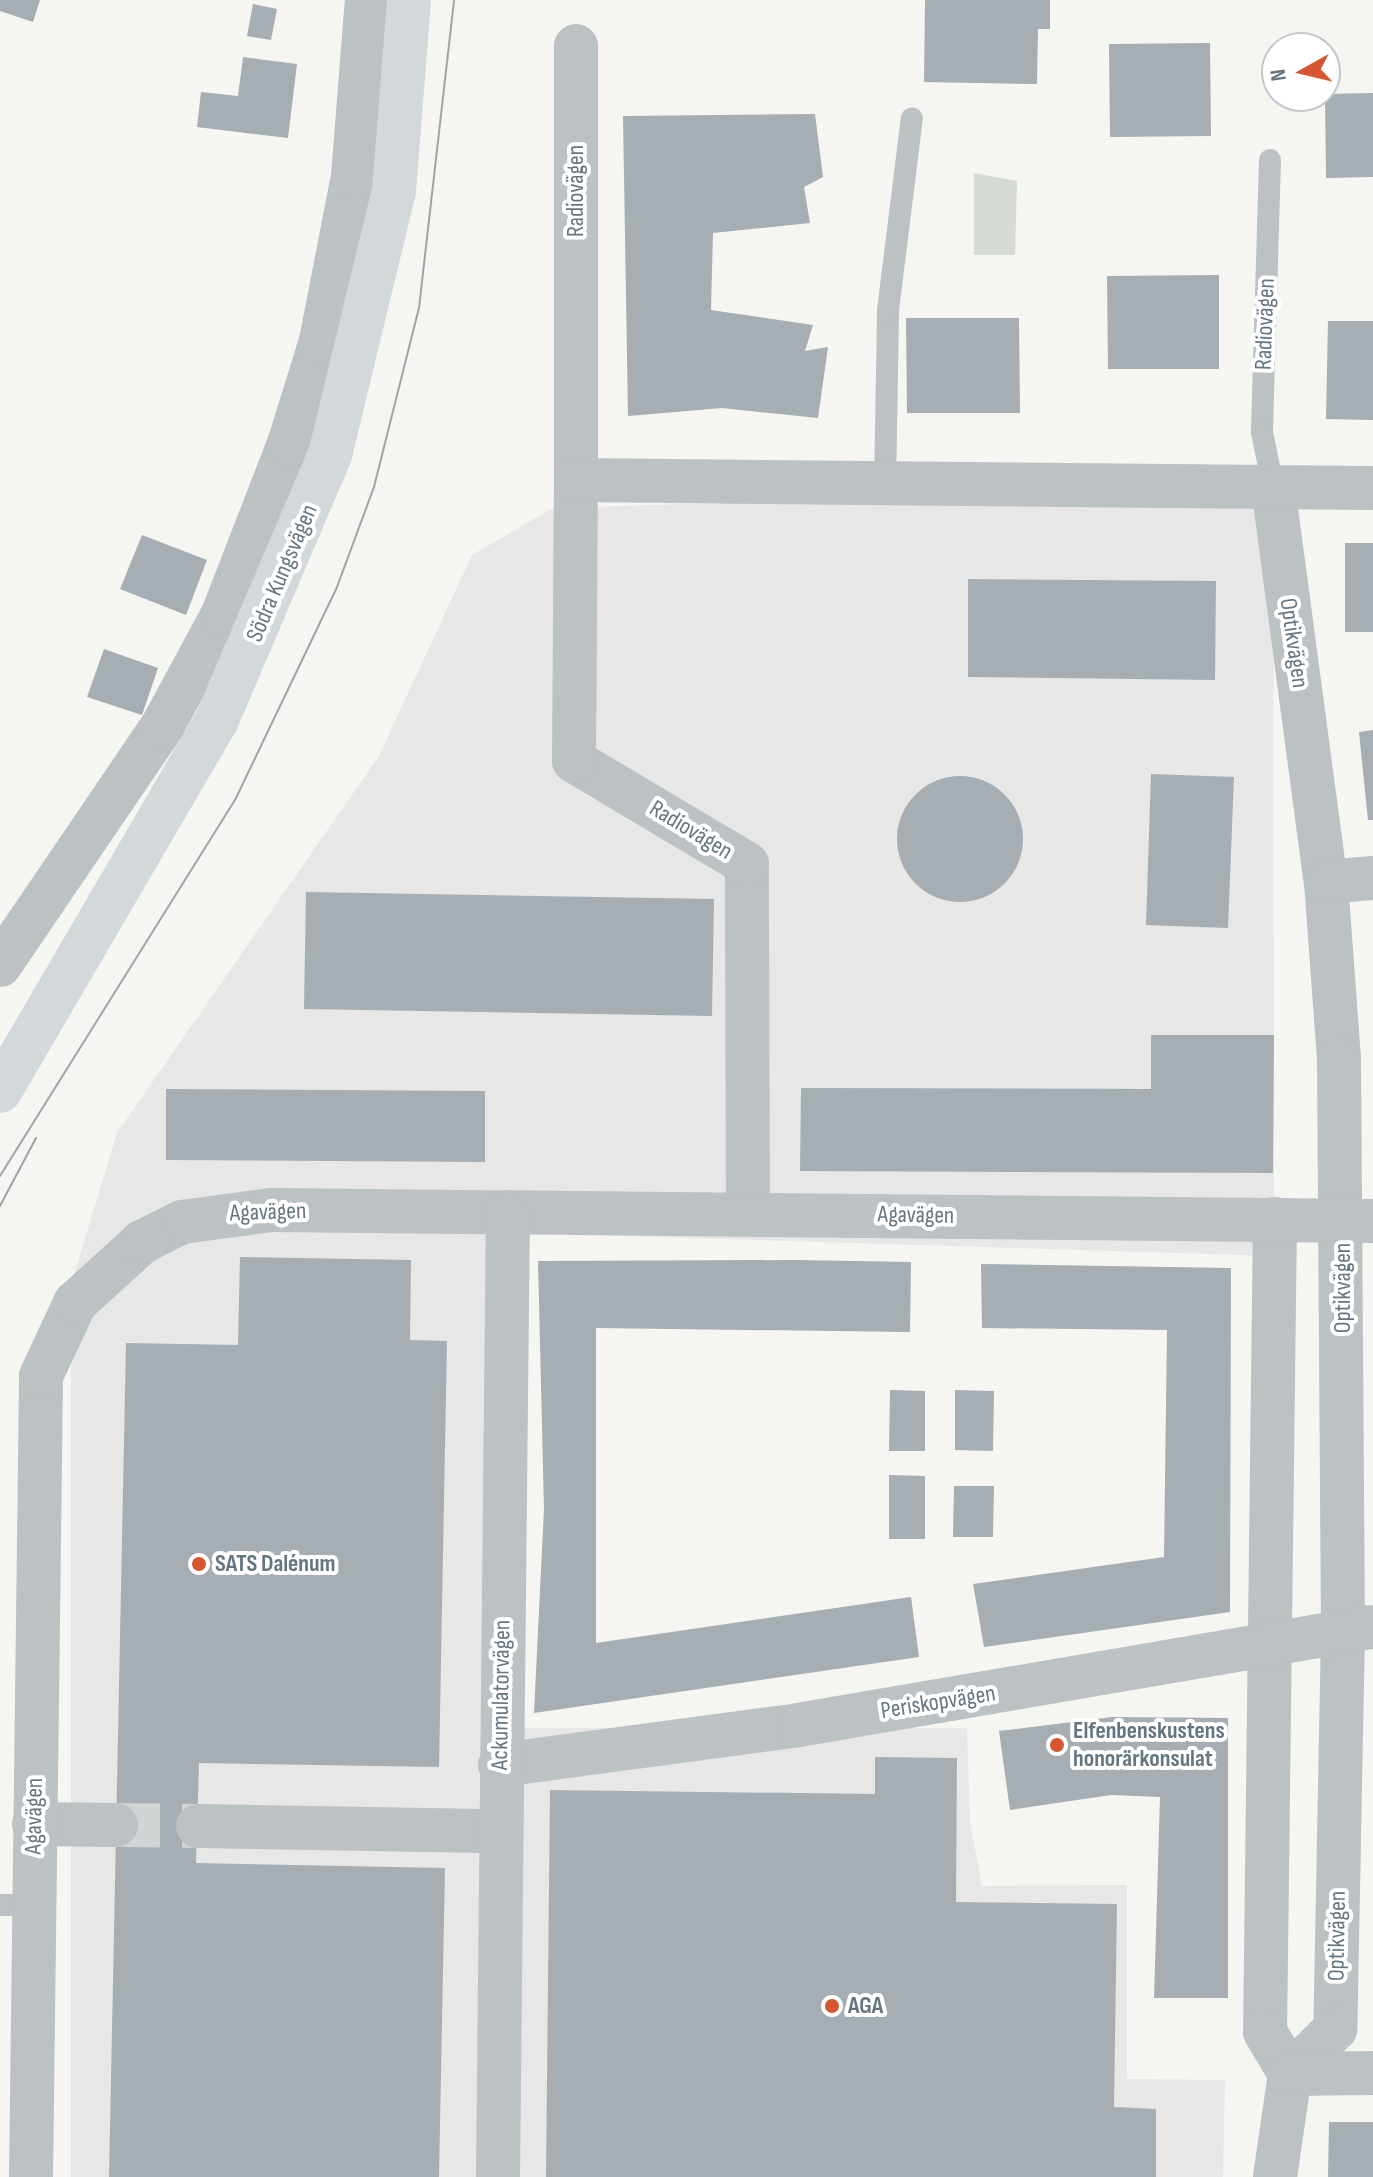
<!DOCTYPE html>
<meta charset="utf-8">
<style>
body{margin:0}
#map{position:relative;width:1373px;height:2177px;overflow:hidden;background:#f5f5f2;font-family:"Sofia Sans Condensed",sans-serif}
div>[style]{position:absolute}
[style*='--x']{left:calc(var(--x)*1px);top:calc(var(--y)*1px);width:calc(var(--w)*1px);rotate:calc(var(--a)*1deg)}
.built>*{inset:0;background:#e6e7e6}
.green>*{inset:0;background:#d5dad2}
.building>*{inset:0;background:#a6aeb3}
.round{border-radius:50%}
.street-tunnel>*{height:44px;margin-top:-22px;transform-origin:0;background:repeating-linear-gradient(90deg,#d1d5d6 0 44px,transparent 0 66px)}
.lane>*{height:22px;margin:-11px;padding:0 11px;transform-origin:11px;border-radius:11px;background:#bcc1c4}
.street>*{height:44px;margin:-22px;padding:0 22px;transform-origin:22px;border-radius:22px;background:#bcc1c4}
.secondary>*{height:44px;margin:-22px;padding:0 22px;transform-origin:22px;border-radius:22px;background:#d3d8db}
.tram>*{height:2px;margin:-1px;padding:0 1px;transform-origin:1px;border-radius:1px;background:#9ea5aa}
.dots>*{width:22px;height:22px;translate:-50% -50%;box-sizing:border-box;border:4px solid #fff;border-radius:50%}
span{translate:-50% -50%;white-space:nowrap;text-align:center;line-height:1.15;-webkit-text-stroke:8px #fff;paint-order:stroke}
.street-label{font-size:24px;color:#667681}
.poi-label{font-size:24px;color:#667681;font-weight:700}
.left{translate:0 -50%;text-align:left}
.north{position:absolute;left:1261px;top:32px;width:80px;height:80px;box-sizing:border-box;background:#fff;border:2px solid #c2c8cd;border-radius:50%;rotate:262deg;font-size:22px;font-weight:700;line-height:32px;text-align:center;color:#667681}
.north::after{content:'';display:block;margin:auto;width:28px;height:36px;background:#d75530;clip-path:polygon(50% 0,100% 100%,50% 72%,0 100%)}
</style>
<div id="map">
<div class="built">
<i style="clip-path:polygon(1273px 487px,1274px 1256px,497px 1232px,493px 1728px,967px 1728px,970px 1823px,982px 1886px,1127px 1885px,1127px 2079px,1225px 2080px,1223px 2177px,71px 2177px,71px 1285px,117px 1133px,379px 756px,472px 555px,553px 508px)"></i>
</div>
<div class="green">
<i style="clip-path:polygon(974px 173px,1017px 181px,1015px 255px,974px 255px)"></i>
</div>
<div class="building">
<i style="clip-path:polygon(0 0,40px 0,33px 22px,0 11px)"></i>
<i style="clip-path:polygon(925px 0,1050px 0,1050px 29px,1038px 29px,1037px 84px,924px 82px)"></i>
<i style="clip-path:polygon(253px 4px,277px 9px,271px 40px,247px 36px)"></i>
<i style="clip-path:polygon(1210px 43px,1211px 136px,1110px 137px,1109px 44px)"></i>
<i style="clip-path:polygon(243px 57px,297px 64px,288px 138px,197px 127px,201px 92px,238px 96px)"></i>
<i style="clip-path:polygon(1373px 93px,1373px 177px,1326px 178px,1325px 94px)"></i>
<i style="clip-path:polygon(815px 114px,823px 177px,804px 187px,810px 223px,713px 233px,711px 310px,813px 325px,805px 351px,828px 347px,818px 418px,722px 408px,628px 416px,623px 116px)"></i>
<i style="clip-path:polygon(1219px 275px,1219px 369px,1108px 369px,1107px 276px)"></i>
<i style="clip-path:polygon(906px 318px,1019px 318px,1020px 413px,907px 413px)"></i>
<i style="clip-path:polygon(1328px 321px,1373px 321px,1373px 420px,1326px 419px)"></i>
<i style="clip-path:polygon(142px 535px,207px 560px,186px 615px,120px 589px)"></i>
<i style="clip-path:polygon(1345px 543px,1373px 543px,1373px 632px,1345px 632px)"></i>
<i style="clip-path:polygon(968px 579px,1216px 581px,1215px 680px,968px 677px)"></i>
<i style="clip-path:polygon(104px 649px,158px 668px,142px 715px,87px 697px)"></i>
<i style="clip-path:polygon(1373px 730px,1373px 820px,1368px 820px,1359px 732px)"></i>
<i style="clip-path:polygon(1151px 774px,1234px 777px,1228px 928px,1146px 925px)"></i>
<i class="round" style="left:897px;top:776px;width:126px;height:126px"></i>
<i style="clip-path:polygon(306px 892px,714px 899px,712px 1016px,304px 1009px)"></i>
<i style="clip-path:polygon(1151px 1035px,1274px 1035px,1273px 1173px,800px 1171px,801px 1088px,1151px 1089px)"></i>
<i style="clip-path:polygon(166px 1089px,485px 1091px,485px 1162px,166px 1160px)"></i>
<i style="clip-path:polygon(240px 1257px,411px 1260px,410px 1340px,447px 1341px,439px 1767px,199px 1763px,196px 1863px,445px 1868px,439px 2177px,109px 2177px,126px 1343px,238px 1345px)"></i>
<i style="clip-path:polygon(796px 1260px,911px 1262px,910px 1332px,596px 1328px,596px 1643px,911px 1597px,919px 1657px,534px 1713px,544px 1509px,538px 1261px)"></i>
<i style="clip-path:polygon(981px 1264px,1231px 1268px,1230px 1612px,984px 1647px,973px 1584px,1164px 1557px,1167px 1330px,982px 1328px)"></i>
<i style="clip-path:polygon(890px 1390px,925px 1391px,925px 1451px,889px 1451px)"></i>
<i style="clip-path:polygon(955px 1390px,994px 1391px,993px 1451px,955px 1450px)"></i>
<i style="clip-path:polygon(889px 1475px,925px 1476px,925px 1539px,889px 1539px)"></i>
<i style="clip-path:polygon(954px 1486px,994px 1486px,993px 1537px,953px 1537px)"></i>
<i style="clip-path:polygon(1112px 1717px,1228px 1718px,1228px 1998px,1154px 1998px,1160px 1797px,1111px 1795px,1010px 1810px,999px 1731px)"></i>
<i style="clip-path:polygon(875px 1757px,957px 1758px,956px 1902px,1117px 1904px,1114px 2107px,1156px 2109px,1156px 2177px,546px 2177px,550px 1790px,875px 1794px)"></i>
<i style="clip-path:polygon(1329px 2122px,1373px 2122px,1373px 2177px,1328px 2177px)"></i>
</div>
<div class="street-tunnel">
<i style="--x:116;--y:1825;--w:82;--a:0.7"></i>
</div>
<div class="lane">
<i style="--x:1270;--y:160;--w:272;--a:91.7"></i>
<i style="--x:1262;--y:432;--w:56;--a:78.7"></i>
<i style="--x:885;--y:487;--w:177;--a:-89"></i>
<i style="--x:888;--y:310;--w:193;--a:-82.9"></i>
<i style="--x:0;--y:1905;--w:33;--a:0"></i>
</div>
<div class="street">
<i style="--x:576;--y:480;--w:434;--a:-90"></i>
<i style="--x:1273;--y:487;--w:399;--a:82.4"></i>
<i style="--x:1326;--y:882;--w:178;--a:85.8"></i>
<i style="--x:1339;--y:1060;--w:570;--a:89.6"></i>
<i style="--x:1343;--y:1630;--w:399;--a:91.1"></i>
<i style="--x:1335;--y:2029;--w:64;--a:135"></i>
<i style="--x:1290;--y:2074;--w:104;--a:98.3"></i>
<i style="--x:1326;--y:882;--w:47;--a:-4.9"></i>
<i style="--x:0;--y:965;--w:290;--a:-55.8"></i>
<i style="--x:163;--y:725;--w:126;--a:-61.6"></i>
<i style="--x:223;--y:614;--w:182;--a:-68.8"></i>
<i style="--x:289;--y:444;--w:108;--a:-72.7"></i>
<i style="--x:321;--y:341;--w:168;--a:-79"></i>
<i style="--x:353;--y:176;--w:177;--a:-85.5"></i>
<i style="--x:748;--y:1214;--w:350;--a:-90.2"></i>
<i style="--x:747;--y:864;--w:201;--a:-149.2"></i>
<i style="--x:574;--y:761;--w:281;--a:-89.6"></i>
<i style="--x:576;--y:480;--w:797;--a:0.58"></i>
<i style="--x:1275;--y:1219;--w:813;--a:90.7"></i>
<i style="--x:1265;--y:2032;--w:49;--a:59.2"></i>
<i style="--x:500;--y:1765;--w:301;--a:-7.6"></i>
<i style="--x:798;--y:1725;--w:581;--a:-9.71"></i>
<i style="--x:34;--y:1824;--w:82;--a:0.7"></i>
<i style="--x:198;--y:1826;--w:301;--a:1"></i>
<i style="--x:1290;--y:2074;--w:83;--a:-0.7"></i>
<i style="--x:31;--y:2177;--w:801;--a:-89.28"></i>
<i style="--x:41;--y:1376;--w:81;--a:-65"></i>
<i style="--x:75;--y:1303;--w:91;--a:-42.3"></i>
<i style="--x:142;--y:1242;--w:45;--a:-26.6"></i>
<i style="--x:182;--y:1222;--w:90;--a:-7.7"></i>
<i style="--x:271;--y:1210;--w:1102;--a:0.57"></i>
<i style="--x:498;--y:2177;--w:965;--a:-89.41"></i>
</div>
<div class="secondary">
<i style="--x:0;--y:1091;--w:428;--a:-59.7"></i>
<i style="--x:216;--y:722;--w:290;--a:-66.9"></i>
<i style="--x:330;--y:455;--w:272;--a:-76.4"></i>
<i style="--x:394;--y:191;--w:192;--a:-85.5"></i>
</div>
<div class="tram">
<i style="--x:0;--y:1176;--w:446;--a:-58"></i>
<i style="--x:236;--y:798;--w:234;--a:-64.4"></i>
<i style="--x:337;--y:587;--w:107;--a:-69.7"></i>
<i style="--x:374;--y:487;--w:185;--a:-75.9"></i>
<i style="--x:419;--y:308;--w:310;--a:-83.5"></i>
<i style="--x:0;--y:1206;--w:77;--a:-62.1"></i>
</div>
<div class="dots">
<i style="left:199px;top:1564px;background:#d75530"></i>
<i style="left:1057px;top:1745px;background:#d75530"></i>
<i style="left:832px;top:2006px;background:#d75530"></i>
</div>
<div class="street-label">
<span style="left:576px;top:191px;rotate:-90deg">Radiovägen</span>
<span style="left:1265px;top:324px;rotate:-88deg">Radiovägen</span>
<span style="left:282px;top:573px;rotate:-67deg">Södra Kungsvägen</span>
<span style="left:1294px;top:643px;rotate:82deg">Optikvägen</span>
<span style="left:691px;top:830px;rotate:31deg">Radiovägen</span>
<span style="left:268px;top:1212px;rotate:-2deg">Agavägen</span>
<span style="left:916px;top:1215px;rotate:1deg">Agavägen</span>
<span style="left:1343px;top:1288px;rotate:-90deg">Optikvägen</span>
<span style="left:501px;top:1695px;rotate:-89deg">Ackumulatorvägen</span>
<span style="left:938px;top:1702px;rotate:-9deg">Periskopvägen</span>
<span style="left:34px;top:1816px;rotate:-89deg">Agavägen</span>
<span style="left:1337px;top:1936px;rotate:-89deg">Optikvägen</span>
</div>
<div class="poi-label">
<span class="left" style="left:215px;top:1564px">SATS Dalénum</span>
<span class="left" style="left:1073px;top:1745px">Elfenbenskustens<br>honorärkonsulat</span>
<span class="left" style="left:848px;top:2006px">AGA</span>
</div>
<div class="north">N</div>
</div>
